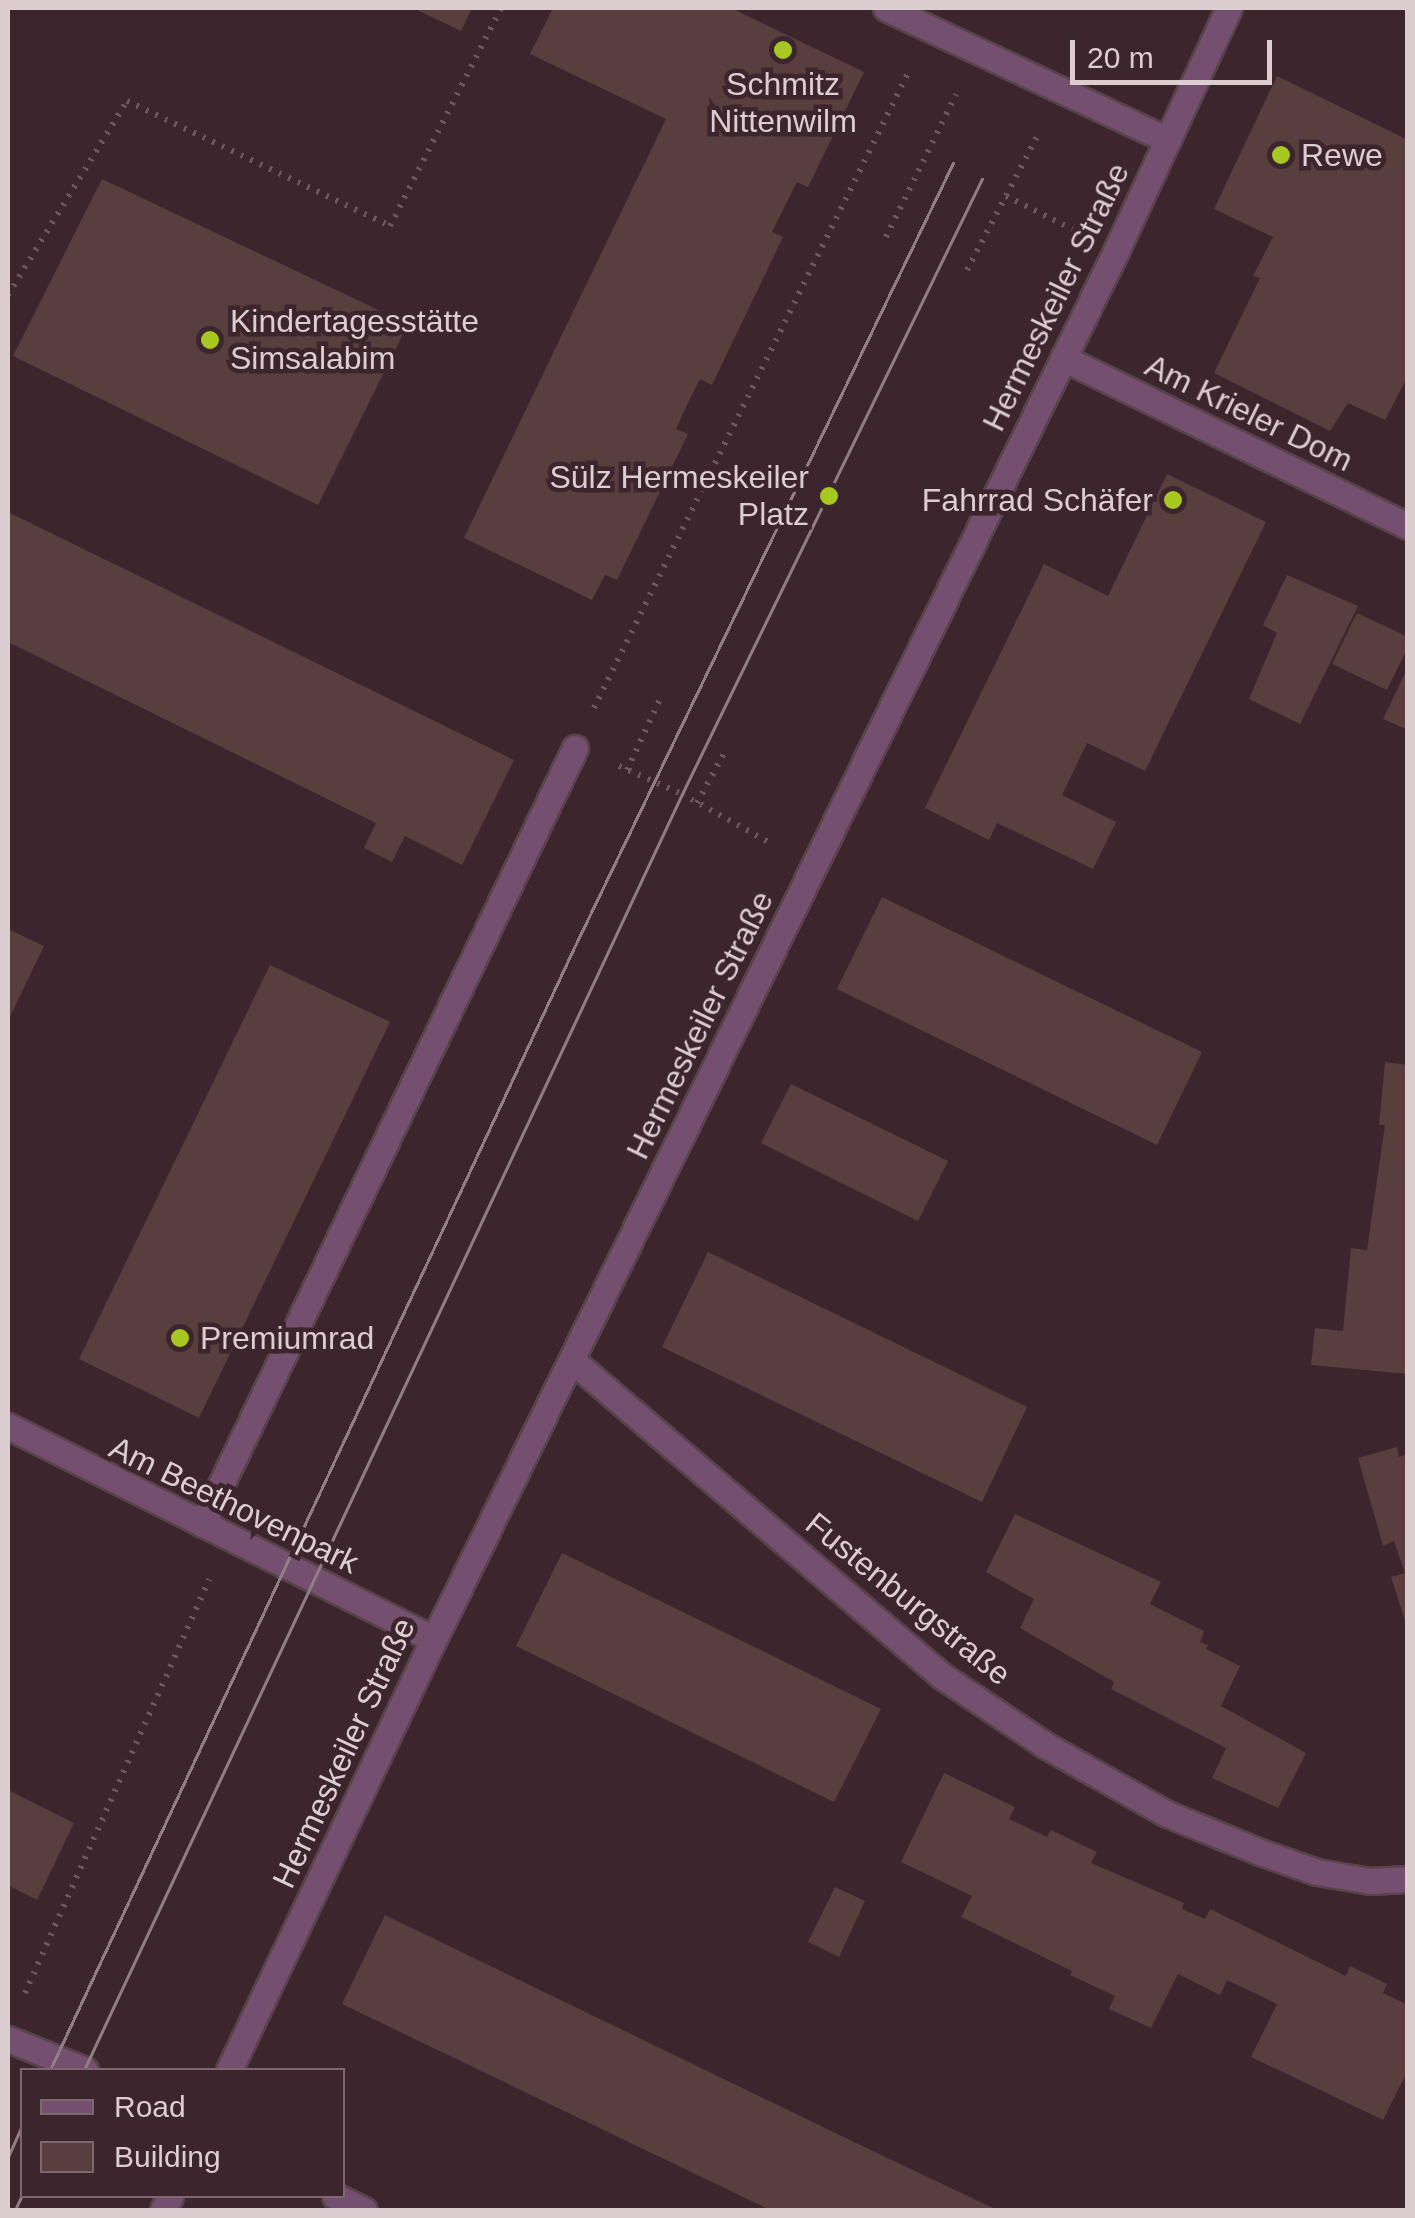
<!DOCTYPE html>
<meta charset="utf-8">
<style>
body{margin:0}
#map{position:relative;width:1415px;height:2218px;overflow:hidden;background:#3c252d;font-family:Helvetica,sans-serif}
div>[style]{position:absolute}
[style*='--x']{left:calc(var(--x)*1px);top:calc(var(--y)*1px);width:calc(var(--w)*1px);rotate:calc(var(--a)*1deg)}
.building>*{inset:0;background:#583f3d}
.path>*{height:6px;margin-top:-3px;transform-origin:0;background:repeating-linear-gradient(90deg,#6d585f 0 2.5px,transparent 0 10.5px)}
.roads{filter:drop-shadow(2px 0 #59434b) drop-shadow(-2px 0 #59434b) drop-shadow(0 2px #59434b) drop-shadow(0 -2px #59434b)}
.service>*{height:25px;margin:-12.5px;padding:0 12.5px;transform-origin:12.5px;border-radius:12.5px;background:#754f6f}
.minor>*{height:25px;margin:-12.5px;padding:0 12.5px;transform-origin:12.5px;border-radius:12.5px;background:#754f6f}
.tertiary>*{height:25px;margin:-12.5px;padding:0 12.5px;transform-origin:12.5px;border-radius:12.5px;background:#754f6f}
.tram>*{height:2.5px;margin:-1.25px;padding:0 1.25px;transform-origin:1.25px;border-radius:1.25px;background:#907e84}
.dots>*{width:28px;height:28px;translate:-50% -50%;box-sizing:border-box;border:5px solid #3c252d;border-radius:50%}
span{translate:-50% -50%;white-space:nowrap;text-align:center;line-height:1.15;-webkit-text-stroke:9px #3c252d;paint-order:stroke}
.poi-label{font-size:32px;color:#dccdd1}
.left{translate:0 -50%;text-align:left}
.right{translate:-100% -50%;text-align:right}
.street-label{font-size:32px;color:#dccdd1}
.frame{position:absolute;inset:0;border:10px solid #dccdd1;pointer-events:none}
.legend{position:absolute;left:20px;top:2068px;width:325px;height:130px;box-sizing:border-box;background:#3c252d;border:2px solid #7c686f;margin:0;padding:12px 18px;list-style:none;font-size:30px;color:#dccdd1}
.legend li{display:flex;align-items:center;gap:20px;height:50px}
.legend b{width:50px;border:2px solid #7c686f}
.scale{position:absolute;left:1070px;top:40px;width:202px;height:45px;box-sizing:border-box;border:5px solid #dccdd1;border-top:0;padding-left:12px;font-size:30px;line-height:35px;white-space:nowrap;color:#dccdd1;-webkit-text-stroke:8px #3c252d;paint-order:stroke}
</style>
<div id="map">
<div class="building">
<i style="clip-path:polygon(413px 8px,472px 8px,461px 31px)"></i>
<i style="clip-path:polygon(553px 8px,731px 8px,864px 72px,808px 187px,797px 182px,772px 232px,783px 237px,712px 385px,700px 379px,688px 403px,676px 429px,688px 434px,617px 580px,605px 575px,592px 600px,464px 538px,666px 119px,530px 54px)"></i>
<i style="clip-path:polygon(1277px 76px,1408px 140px,1408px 376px,1385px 420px,1348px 403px,1330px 431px,1214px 373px,1260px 278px,1253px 276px,1273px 237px,1214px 209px)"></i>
<i style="clip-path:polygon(102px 179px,408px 324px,318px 505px,13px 356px)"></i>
<i style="clip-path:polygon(1167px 474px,1266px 522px,1145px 771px,1087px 743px,1062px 795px,1116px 822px,1093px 869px,997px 823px,989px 840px,925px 808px,1044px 564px,1108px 596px)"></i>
<i style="clip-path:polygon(8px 512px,514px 760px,462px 865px,405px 836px,392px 862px,364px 848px,376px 823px,8px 642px)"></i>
<i style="clip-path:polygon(1287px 575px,1358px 606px,1300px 724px,1249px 699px,1277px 633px,1263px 625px)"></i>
<i style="clip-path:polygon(1357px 613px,1408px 637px,1408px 647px,1387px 690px,1332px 664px)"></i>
<i style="clip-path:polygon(1408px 667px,1408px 730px,1383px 719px)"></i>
<i style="clip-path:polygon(882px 897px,1202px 1052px,1157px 1145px,837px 989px)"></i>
<i style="clip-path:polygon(8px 929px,44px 946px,8px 1021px)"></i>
<i style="clip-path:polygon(270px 965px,390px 1022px,199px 1418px,79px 1359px)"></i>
<i style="clip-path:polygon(1385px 1062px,1408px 1065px,1408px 1374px,1311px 1365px,1315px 1328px,1343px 1331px,1351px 1248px,1367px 1250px,1385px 1125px,1379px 1125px)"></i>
<i style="clip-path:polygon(791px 1084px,948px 1161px,918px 1221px,761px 1143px)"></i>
<i style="clip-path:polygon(708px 1252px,1027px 1407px,982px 1502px,662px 1347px)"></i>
<i style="clip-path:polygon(1397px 1447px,1399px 1457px,1408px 1454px,1407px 1627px,1391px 1577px,1405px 1573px,1394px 1541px,1383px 1546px,1358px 1458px)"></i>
<i style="clip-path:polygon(1015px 1514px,1161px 1582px,1150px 1604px,1204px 1631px,1200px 1642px,1208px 1645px,1206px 1649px,1240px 1666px,1221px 1706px,1306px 1753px,1278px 1808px,1212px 1778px,1226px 1748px,1111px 1689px,1114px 1682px,1020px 1628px,1034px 1599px,986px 1572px)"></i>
<i style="clip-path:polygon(562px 1553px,881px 1709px,834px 1802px,516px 1646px)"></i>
<i style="clip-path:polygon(944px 1773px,1015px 1807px,1009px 1819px,1047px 1837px,1051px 1830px,1097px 1852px,1091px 1863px,1184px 1903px,1182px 1909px,1205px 1919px,1210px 1909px,1346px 1976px,1350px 1966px,1387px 1984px,1383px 1993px,1408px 2005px,1408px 2070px,1383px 2120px,1251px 2057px,1277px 2004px,1227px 1980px,1220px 1995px,1178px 1974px,1151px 2028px,1109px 2009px,1115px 1996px,1070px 1975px,1072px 1971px,961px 1917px,972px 1896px,901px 1862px)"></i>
<i style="clip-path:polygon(8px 1790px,74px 1823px,37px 1900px,8px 1885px)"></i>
<i style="clip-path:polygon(835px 1887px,865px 1901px,839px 1957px,808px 1942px)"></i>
<i style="clip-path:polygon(385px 1915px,854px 2142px,997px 2210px,770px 2210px,342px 2004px)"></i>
</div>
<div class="path">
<i style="--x:1006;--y:196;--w:74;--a:26.6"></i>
<i style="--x:886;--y:237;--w:159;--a:-63.9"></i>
<i style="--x:967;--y:270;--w:155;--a:-62.3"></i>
<i style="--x:8;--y:295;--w:228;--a:-58.5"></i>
<i style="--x:127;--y:101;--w:291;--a:25.4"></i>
<i style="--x:390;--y:226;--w:245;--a:-63"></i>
<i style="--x:594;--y:708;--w:713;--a:-63.69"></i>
<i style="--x:619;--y:766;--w:69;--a:24"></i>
<i style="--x:682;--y:794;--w:103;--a:29.1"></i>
<i style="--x:627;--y:770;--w:81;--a:-65"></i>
<i style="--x:697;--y:803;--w:63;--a:-61.4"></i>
<i style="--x:25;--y:1993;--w:453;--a:-66"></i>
</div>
<div class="roads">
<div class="service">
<i style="--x:202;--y:1524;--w:861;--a:-64.33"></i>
</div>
<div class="minor">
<i style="--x:886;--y:8;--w:311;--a:25.1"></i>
<i style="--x:1063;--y:358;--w:384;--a:26"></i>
<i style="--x:573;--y:1361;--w:485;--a:40.5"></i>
<i style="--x:942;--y:1676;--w:124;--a:33.8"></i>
<i style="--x:1045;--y:1745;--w:138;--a:29.5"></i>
<i style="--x:1165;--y:1813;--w:103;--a:22.3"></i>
<i style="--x:1260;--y:1852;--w:60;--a:19.3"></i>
<i style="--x:1317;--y:1872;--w:54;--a:9.6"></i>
<i style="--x:1370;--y:1881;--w:38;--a:-3"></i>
<i style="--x:8;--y:1426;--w:476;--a:26.6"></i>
<i style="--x:229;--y:2070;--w:477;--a:-64.6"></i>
<i style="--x:434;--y:1639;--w:1547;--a:-63.83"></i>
<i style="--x:1116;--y:251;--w:268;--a:-65.1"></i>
</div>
<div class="tertiary">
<i style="--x:8;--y:2039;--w:83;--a:21.9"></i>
<i style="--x:335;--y:2196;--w:32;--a:26"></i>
<i style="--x:163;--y:2210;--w:16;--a:-63"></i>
</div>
</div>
<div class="tram">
<i style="--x:50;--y:2070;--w:1232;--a:-64.97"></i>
<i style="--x:571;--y:954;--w:878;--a:-64.22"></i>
<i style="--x:84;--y:2070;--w:1409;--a:-64.89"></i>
<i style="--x:682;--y:794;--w:684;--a:-64"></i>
<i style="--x:8;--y:2157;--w:34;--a:-66"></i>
<i style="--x:15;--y:2210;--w:17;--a:-65"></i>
</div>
<div class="dots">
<i style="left:783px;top:50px;background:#a6c821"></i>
<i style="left:1281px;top:155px;background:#a6c821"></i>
<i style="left:210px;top:340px;background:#a6c821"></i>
<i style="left:829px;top:496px;background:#a6c821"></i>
<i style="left:1173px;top:500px;background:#a6c821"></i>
<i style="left:180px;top:1338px;background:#a6c821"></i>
</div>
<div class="poi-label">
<span style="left:783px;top:103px">Schmitz<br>Nittenwilm</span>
<span class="left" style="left:1301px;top:155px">Rewe</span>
<span class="left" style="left:230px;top:340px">Kindertagesstätte<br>Simsalabim</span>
<span class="right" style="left:809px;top:496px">Sülz Hermeskeiler<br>Platz</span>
<span class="right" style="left:1153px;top:500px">Fahrrad Schäfer</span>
<span class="left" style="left:200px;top:1338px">Premiumrad</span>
</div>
<div class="street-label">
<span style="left:1056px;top:297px;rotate:-64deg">Hermeskeiler Straße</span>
<span style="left:1249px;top:413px;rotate:26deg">Am Krieler Dom</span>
<span style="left:700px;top:1025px;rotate:-64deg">Hermeskeiler Straße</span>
<span style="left:234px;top:1505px;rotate:26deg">Am Beethovenpark</span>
<span style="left:908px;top:1599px;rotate:39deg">Fustenburgstraße</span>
<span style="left:344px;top:1753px;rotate:-65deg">Hermeskeiler Straße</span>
</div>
<div class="frame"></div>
<ul class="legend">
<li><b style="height:12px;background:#754f6f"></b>Road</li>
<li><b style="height:28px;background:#583f3d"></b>Building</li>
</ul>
<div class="scale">20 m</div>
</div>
